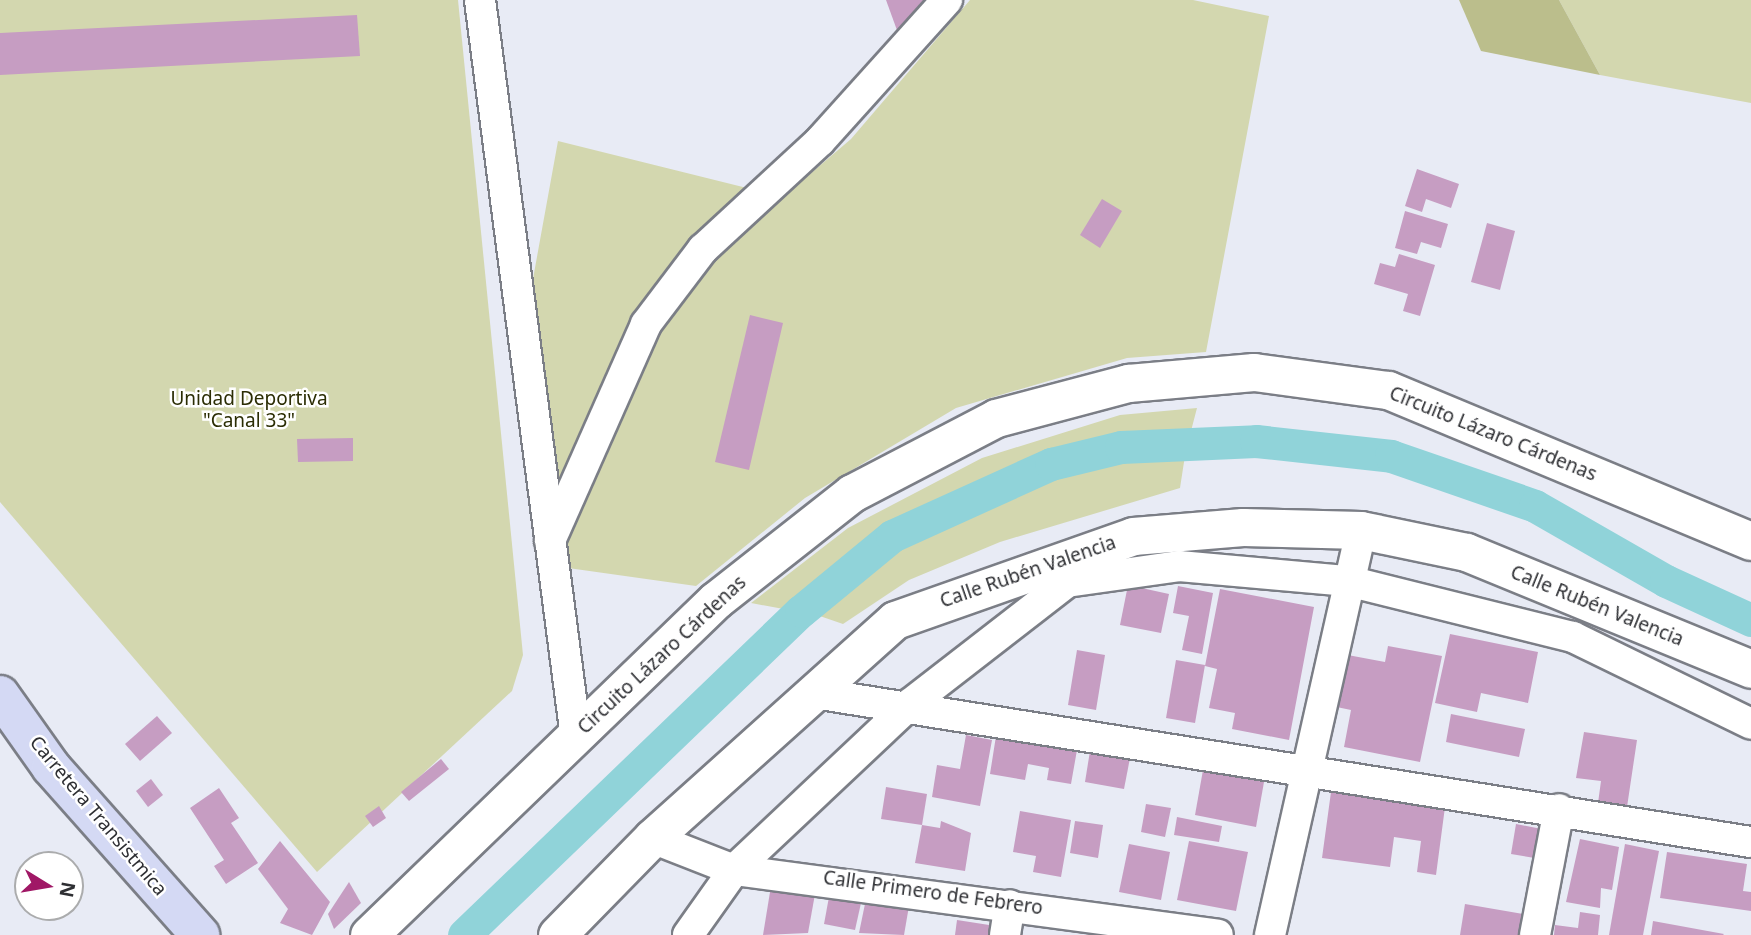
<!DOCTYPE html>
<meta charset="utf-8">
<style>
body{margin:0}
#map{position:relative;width:1751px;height:935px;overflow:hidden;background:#e8ebf5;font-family:"Noto Sans",sans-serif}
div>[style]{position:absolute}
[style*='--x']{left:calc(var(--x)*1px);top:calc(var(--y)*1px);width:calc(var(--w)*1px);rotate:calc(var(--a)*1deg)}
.green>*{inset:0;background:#d3d7af}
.forest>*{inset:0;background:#bbbe8c}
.canal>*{height:33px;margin:-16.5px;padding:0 16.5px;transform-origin:16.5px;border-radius:16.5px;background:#90d3d9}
.building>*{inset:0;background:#c69dc2}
.roads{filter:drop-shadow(2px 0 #7b7e86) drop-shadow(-2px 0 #7b7e86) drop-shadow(0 2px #7b7e86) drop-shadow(0 -2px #7b7e86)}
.minor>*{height:30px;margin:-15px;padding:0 15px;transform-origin:15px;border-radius:15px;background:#fff}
.tertiary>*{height:37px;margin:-18.5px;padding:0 18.5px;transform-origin:18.5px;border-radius:18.5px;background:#fff}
.primary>*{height:38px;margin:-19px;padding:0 19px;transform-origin:19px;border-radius:19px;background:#d4d9f4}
span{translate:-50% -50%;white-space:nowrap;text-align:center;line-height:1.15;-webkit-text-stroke:5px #fff;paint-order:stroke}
.park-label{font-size:19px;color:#2b2d04}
.street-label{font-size:19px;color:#2e2f33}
.north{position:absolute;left:14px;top:851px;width:70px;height:70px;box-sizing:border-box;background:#fff;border:2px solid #abacad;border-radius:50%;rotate:101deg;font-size:19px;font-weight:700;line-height:28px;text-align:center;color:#2e2f33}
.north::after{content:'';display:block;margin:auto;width:24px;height:32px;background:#a01866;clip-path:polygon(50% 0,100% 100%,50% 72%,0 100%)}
</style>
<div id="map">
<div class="green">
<i style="clip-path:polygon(0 0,458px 0,523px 655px,512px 691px,317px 872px,0 502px)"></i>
<i style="clip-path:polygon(970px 0,1193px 0,1269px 16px,1206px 352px,1127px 358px,956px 408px,805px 498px,696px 586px,561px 567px,519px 356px,558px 141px,783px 197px,851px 139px)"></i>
<i style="clip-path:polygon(1559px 0,1751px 0,1751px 103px,1600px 75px)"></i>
<i style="clip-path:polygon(1197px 408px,1191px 431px,1082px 448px,881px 533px,789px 610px,751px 603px,848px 528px,982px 458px,1120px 415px)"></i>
<i style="clip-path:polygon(1186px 449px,1180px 488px,1000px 542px,909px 580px,843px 624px,811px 613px,896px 547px,993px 499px,1122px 456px)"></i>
</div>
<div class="forest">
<i style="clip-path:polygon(1459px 0,1559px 0,1600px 75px,1481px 51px)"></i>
</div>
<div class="canal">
<i style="--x:464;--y:935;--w:467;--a:-43.9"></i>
<i style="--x:801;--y:611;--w:118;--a:-39.5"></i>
<i style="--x:892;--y:536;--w:175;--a:-24.4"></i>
<i style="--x:1051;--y:464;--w:72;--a:-13.7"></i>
<i style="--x:1121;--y:447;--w:135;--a:-2.5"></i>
<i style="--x:1256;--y:441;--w:136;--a:6.3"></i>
<i style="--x:1391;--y:456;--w:152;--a:19.1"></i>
<i style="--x:1535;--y:506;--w:151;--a:29.8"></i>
<i style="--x:1666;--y:581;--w:94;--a:24.6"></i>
</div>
<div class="building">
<i style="clip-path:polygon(886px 0,932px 0,898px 33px)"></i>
<i style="clip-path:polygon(357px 15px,360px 56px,0 75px,0 33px)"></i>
<i style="clip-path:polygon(1417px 169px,1459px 184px,1451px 208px,1426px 199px,1422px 212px,1405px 206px)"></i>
<i style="clip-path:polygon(1102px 199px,1122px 211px,1100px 248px,1080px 235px)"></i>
<i style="clip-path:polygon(1405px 211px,1448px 224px,1441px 248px,1421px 242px,1417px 254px,1395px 248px)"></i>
<i style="clip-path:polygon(1487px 223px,1515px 231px,1500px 290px,1471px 282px)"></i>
<i style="clip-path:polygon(1399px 254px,1435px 265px,1420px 316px,1403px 311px,1408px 294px,1374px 284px,1380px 263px,1395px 267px)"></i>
<i style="clip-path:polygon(750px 315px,783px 323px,749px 470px,715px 462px)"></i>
<i style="clip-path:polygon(353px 438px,353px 461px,298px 462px,297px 439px)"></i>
<i style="clip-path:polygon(1128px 585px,1169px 594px,1161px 633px,1120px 625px)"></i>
<i style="clip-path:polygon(1178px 586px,1213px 593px,1202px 654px,1182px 650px,1189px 616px,1173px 613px)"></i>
<i style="clip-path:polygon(1220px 589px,1314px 607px,1289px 740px,1232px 729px,1235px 713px,1209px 708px,1217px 669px,1205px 666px)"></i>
<i style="clip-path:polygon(1450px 634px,1538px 652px,1528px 703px,1481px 693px,1477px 712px,1435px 703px)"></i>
<i style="clip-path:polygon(1388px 646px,1442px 656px,1420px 762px,1344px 747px,1351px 710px,1327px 705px,1337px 653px,1385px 662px)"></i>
<i style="clip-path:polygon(1077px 650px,1105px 655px,1096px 710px,1068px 705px)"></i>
<i style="clip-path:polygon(1176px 660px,1205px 665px,1195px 723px,1166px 718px)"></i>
<i style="clip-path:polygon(1451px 714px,1525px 729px,1519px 757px,1446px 742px)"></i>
<i style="clip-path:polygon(157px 716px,172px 733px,140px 761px,125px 744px)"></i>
<i style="clip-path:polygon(1584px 732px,1637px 740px,1627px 807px,1598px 803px,1601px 781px,1576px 778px)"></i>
<i style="clip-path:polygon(966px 735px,992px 740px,980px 806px,932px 797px,937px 765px,960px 769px)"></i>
<i style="clip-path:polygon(996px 736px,1077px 750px,1071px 784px,1047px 780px,1049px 768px,1028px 764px,1025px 780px,990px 774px)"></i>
<i style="clip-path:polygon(1090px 751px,1130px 758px,1124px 789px,1085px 782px)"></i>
<i style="clip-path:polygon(441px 759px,449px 769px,409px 801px,401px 792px)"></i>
<i style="clip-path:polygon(1203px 770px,1264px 782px,1256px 827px,1195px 815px)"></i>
<i style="clip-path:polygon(151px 779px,163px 795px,148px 807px,136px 791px)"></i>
<i style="clip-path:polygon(886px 787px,927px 794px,922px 825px,881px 819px)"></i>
<i style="clip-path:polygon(219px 788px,239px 818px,231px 823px,258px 863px,226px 884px,214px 866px,224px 860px,190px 808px)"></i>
<i style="clip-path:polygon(1331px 792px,1445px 807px,1436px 875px,1417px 872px,1421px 841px,1394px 837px,1390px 867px,1322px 858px)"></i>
<i style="clip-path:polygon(1146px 804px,1171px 808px,1165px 837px,1141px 832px)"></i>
<i style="clip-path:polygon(379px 806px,386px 818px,373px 827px,365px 816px)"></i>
<i style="clip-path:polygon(1020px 811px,1071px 820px,1061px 877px,1033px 872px,1036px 856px,1013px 852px)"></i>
<i style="clip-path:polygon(1177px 817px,1222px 826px,1219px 842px,1174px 835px)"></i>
<i style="clip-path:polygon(941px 821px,971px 833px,965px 871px,915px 863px,922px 825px,940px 828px)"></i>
<i style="clip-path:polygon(1075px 821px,1103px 825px,1098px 858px,1070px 853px)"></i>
<i style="clip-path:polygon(1516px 824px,1552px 831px,1547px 860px,1511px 854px)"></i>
<i style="clip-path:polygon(1580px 839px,1619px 847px,1612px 890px,1601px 888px,1600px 908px,1566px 902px)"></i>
<i style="clip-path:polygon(280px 841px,330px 902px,312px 935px,280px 923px,288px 909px,258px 869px)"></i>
<i style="clip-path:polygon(1189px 841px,1248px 852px,1236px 911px,1177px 900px)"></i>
<i style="clip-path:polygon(1129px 844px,1170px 852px,1161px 900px,1119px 892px)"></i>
<i style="clip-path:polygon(1625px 844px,1659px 851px,1643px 935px,1609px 935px)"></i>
<i style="clip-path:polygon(1667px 852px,1747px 864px,1743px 891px,1751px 892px,1751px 911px,1660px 898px)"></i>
<i style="clip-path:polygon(349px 882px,361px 903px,334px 929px,328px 914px)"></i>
<i style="clip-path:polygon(771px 886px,815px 894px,808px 933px,763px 935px)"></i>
<i style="clip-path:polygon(829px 897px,861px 903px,855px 930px,824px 924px)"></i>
<i style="clip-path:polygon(866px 899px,909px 906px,904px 935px,859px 933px)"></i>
<i style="clip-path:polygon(1465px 904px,1534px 916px,1531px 935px,1460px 935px)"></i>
<i style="clip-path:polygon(1580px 912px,1600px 915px,1598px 935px,1554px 935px,1555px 925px,1578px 928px)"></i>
<i style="clip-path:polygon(957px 920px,1002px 927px,1001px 935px,955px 935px)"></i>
<i style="clip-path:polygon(1653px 921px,1724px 934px,1723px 935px,1651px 935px)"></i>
</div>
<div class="roads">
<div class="minor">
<i style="--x:480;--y:0;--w:743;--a:82.58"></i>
<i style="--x:550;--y:541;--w:237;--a:-66.1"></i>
<i style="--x:646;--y:324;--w:94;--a:-52.8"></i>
<i style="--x:703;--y:249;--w:159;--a:-42.7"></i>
<i style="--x:820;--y:141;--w:190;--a:-48"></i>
<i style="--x:814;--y:693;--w:949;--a:9.04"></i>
<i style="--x:652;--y:838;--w:88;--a:21.3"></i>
<i style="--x:734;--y:870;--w:488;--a:7.6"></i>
<i style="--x:688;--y:935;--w:80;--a:-54.7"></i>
<i style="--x:734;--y:870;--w:242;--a:-43.3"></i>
<i style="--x:910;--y:704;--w:199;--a:-37.8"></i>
<i style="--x:1067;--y:582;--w:113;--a:-8.1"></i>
<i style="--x:1179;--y:566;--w:170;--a:5.1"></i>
<i style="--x:1348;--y:581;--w:232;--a:14"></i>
<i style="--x:1573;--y:637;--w:198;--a:26"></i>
<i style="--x:1005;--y:935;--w:30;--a:-81"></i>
<i style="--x:1270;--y:935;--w:415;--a:-77.3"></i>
<i style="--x:1535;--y:935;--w:128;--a:-79.2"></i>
</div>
<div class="tertiary">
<i style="--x:369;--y:935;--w:482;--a:-44"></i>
<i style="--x:716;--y:600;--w:173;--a:-38.2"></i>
<i style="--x:852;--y:493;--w:162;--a:-27.5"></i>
<i style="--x:996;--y:418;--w:137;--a:-14.9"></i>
<i style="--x:1128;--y:383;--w:126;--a:-5"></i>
<i style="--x:1254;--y:372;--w:135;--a:7.7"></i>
<i style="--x:1388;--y:390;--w:393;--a:22.6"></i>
<i style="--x:557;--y:935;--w:136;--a:-45.6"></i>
<i style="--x:652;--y:838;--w:326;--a:-41.9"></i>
<i style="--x:895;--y:620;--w:252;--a:-19.4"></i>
<i style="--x:1133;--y:536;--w:110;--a:-4.7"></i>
<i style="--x:1243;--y:527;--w:118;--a:1.5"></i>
<i style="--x:1361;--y:530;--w:107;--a:11.8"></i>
<i style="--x:1466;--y:552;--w:308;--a:22.3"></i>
</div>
<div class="primary">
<i style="--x:0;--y:695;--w:88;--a:54.7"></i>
<i style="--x:51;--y:767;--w:225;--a:48.4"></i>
</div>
</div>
<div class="park-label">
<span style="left:249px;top:410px">Unidad Deportiva<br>"Canal 33"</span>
</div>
<div class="street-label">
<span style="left:1493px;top:434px;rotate:22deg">Circuito Lázaro Cárdenas</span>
<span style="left:1028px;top:572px;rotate:-19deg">Calle Rubén Valencia</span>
<span style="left:1597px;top:606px;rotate:22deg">Calle Rubén Valencia</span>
<span style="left:662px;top:655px;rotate:-43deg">Circuito Lázaro Cárdenas</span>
<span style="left:98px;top:816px;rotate:50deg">Carretera Transistmica</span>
<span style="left:933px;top:893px;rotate:8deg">Calle Primero de Febrero</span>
</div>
<div class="north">N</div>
</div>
